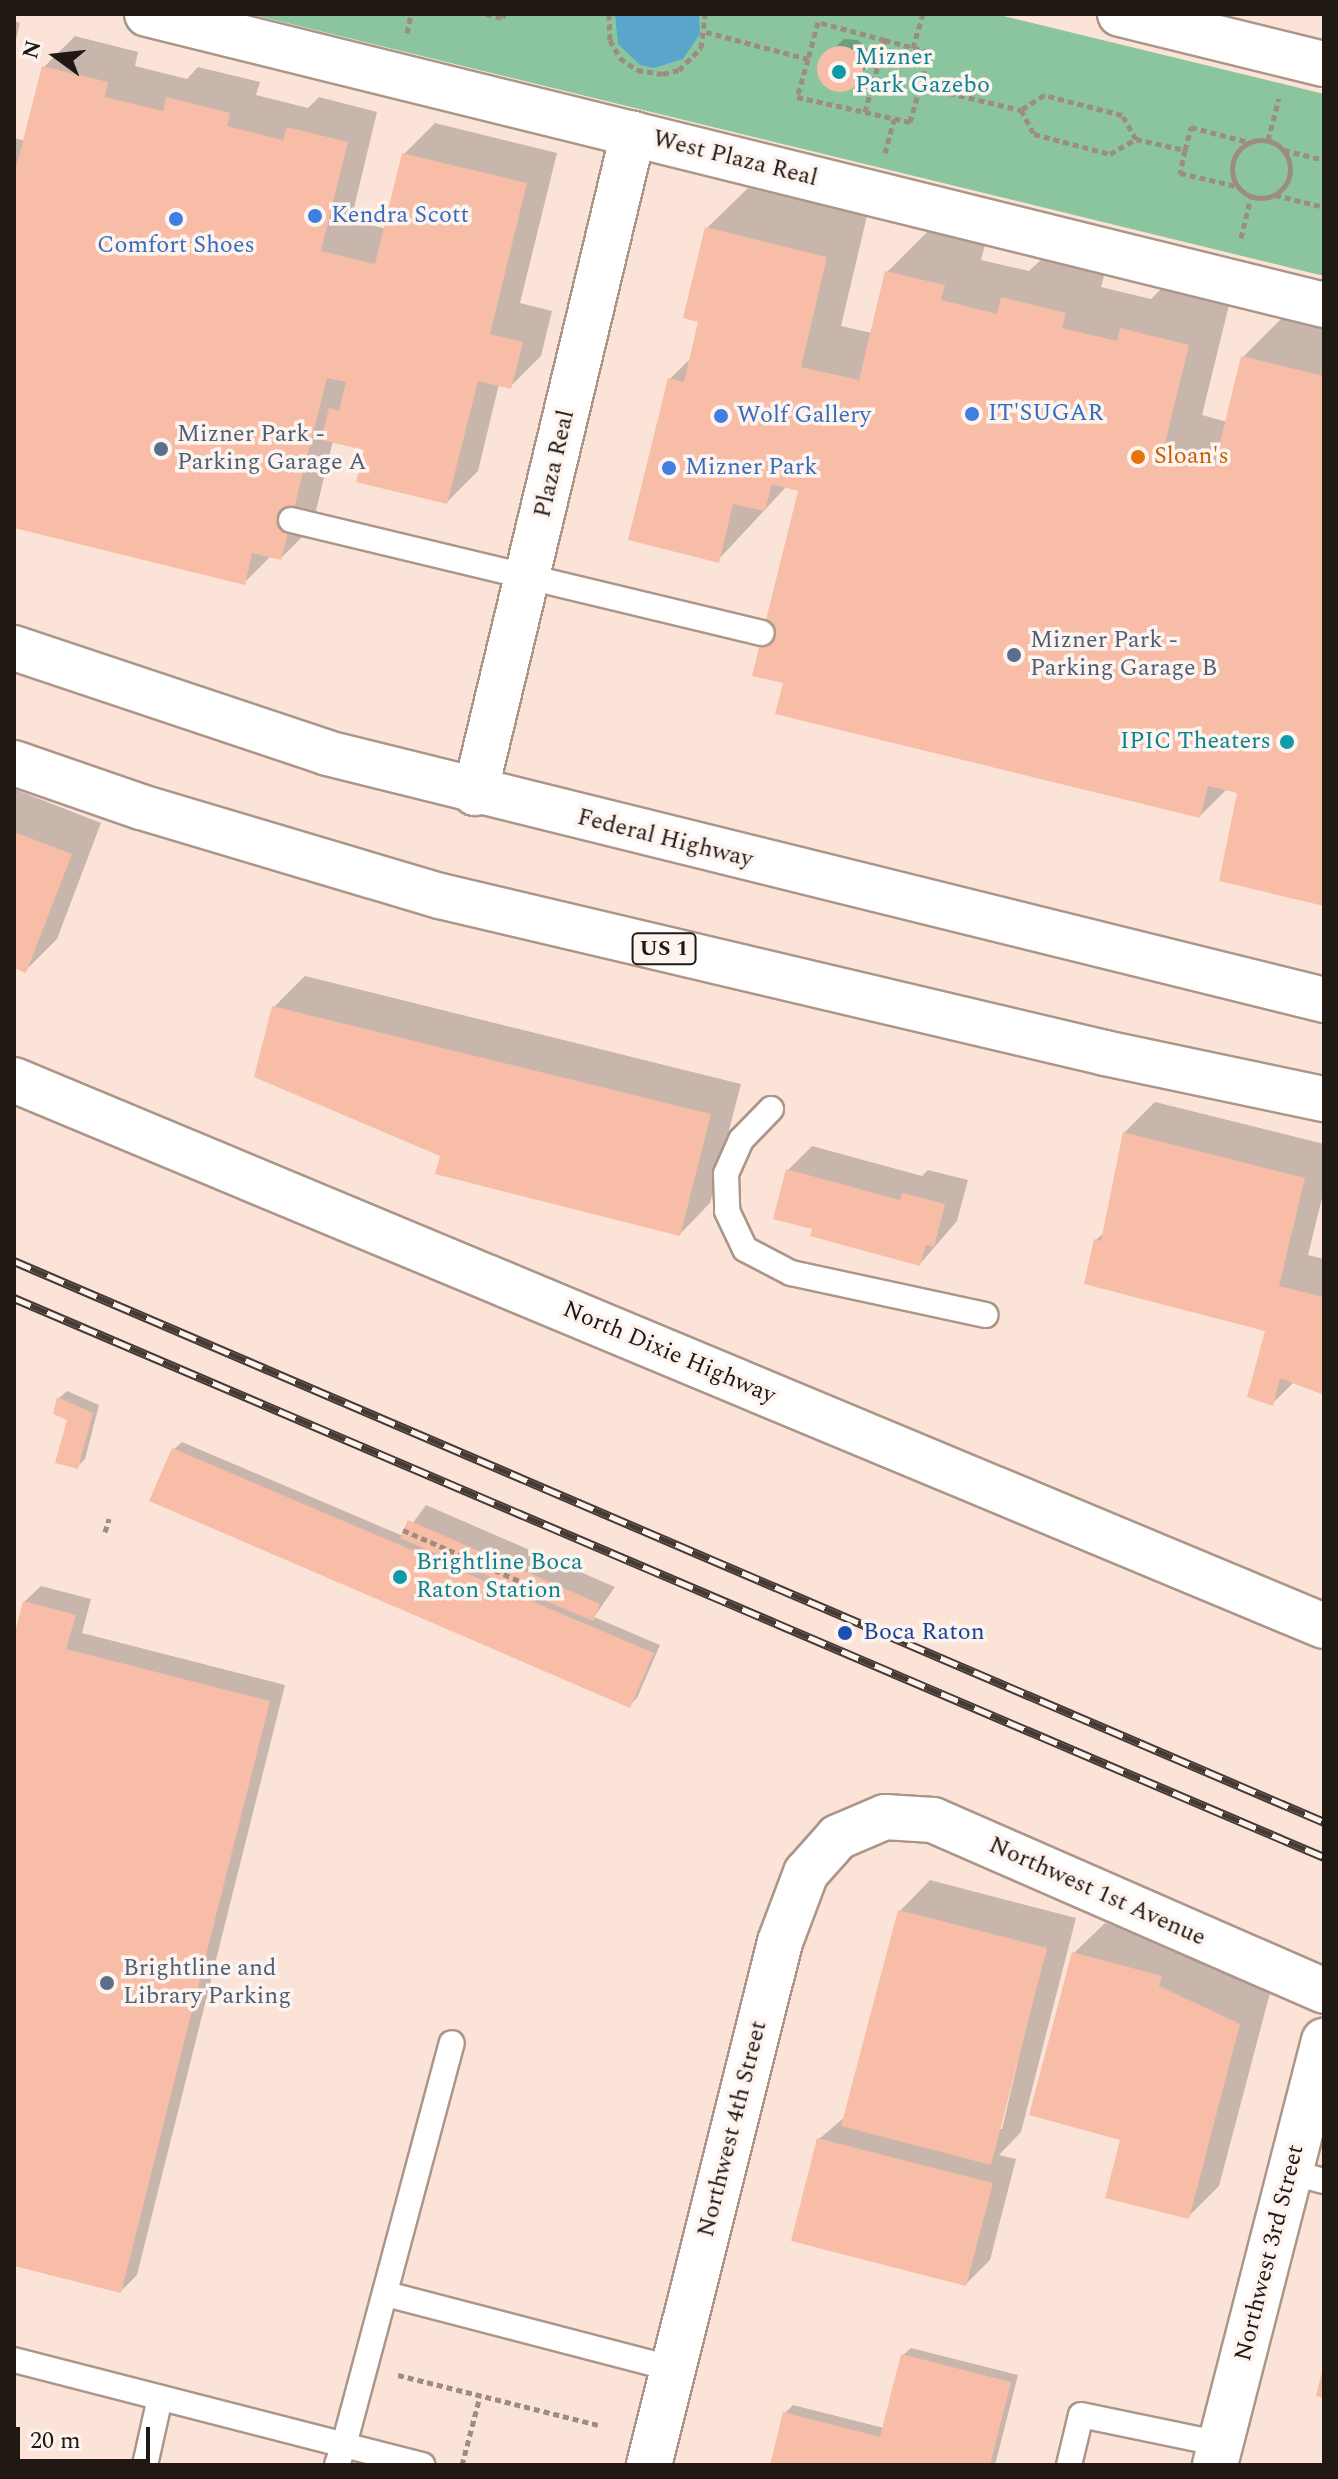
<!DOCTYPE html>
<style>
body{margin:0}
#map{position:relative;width:1338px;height:2479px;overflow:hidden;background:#fbe4d7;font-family:Spectral,serif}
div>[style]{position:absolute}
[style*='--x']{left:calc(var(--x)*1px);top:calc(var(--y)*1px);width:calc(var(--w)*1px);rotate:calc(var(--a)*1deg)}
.green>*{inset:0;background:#8bc59e}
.water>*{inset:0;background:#59a6ca}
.shadow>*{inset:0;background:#0003}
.building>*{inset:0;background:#f7bda6}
.round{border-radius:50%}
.path>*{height:5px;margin-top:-2.5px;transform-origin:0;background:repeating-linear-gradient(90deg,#9c8c82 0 6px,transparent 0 10px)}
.path>.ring{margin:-2.5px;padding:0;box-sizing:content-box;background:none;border:5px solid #9c8c82;border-radius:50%}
.roads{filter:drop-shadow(2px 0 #ab9689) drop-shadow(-2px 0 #ab9689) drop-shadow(0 2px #ab9689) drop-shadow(0 -2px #ab9689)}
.service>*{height:24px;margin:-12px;padding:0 12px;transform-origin:12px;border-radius:12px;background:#fff}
.minor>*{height:44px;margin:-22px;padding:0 22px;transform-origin:22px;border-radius:22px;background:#fff}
.secondary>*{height:44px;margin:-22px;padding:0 22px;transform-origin:22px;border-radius:22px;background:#fff}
.primary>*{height:44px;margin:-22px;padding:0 22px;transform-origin:22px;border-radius:22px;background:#fff}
.rail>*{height:9px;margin-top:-4.5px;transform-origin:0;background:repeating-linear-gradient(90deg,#fdf4ef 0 18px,#453a34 0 36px);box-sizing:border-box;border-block:2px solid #453a34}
.dots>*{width:22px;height:22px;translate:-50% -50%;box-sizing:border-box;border:4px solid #fdf4ef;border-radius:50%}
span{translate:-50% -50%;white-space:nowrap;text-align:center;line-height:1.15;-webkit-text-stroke:7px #fdf4ef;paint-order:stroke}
.shield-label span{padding:2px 6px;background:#fdf4ef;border:2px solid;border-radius:6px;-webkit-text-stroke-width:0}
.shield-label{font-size:22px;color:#201813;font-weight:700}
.culture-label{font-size:24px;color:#0d838f}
.left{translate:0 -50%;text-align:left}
.right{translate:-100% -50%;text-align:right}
.street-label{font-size:24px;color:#201813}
.shop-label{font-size:24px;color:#366cbe}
.service-label{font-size:24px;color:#4e5e75}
.food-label{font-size:24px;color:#c56008}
.transit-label{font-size:24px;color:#164399}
.frame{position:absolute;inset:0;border:16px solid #201813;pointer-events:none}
.north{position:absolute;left:16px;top:16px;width:80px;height:80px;-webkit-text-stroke:6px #fdf4ef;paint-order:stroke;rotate:285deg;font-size:22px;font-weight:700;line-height:32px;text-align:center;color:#201813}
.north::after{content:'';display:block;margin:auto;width:28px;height:36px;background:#201813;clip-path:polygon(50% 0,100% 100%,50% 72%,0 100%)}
.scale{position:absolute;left:16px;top:2427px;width:134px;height:36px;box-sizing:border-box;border:4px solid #201813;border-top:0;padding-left:10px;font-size:24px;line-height:28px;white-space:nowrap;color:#201813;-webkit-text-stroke:6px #fdf4ef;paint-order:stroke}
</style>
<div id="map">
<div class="green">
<i style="clip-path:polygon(250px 14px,995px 14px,1324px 94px,1324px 276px)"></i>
</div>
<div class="water">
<i style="clip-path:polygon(615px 14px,699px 14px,700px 34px,683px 59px,654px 68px,640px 65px,618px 44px)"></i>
</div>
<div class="shadow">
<i style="clip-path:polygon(14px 21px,20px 23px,14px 48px)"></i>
<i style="clip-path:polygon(75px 36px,138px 52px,135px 66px,187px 79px,198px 67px,260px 82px,256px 95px,308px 108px,319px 97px,377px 112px,351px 220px,386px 229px,404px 154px,435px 123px,557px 153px,520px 303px,552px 311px,541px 356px,510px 387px,499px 384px,478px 471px,447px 502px,367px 449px,333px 441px,312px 527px,281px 558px,271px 556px,244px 583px,14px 526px,14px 138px,26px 141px,44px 67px)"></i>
<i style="clip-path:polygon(844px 39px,858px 40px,868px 50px,869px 65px,846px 89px,827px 86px,819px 75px,819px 62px)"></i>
<i style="clip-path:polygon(748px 188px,867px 216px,841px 326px,872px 333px,887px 272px,928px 231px,985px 245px,981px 260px,1029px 271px,1044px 257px,1105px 272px,1101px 287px,1151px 299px,1162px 288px,1229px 305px,1202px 415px,1220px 420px,1228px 422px,1243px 357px,1284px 316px,1324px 326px,1324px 904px,1240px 791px,1228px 788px,1200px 816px,785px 682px,800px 489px,787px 486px,718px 560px,670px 379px,692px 357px,701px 320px,707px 228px)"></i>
<i style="clip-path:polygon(14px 789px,101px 823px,57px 939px,26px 970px,14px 966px)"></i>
<i style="clip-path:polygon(305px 976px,741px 1084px,710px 1203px,680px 1234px,442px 1155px,274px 1007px)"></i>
<i style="clip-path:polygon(1155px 1102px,1324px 1144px,1324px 1190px,1308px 1255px,1324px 1259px,1324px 1393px,1295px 1381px,1272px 1404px,1267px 1330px,1096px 1240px,1105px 1232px,1124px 1133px)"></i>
<i style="clip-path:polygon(812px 1146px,922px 1176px,928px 1170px,968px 1180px,957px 1221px,920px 1264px,815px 1228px,788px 1170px)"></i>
<i style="clip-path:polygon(67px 1391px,99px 1405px,85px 1459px,77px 1467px,69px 1419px,59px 1398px)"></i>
<i style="clip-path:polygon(182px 1442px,403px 1536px,426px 1505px,615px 1587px,594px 1617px,660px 1645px,637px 1698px,629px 1706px,174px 1449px)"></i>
<i style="clip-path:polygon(41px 1586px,91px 1599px,82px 1633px,285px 1685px,137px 2275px,121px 2291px,14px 2263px,14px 1644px,24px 1602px)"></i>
<i style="clip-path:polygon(evenodd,930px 1880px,1076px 1918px,1021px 2132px,999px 2155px,1016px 2159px,990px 2260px,966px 2284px,819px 2139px,846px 2116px,900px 1911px,930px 1880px,1047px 1938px,1002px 2129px,998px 2129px,1047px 1938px)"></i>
<i style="clip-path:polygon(1105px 1923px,1191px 1946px,1189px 1955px,1270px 1993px,1219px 2186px,1188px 2217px,1123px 2138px,1074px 1953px)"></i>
<i style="clip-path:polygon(911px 2348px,1018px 2375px,995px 2465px,772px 2465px,785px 2413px,793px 2405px,884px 2428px,903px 2355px)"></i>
</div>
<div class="building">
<i class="round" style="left:817px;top:46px;width:46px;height:46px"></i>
<i style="clip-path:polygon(42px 66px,108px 82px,105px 97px,163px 111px,166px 97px,230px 113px,227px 126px,283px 140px,287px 127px,348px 142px,321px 251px,375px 264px,402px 153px,527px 183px,490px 334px,523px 342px,511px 389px,478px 381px,447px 504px,356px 482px,364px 450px,321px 440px,329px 408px,339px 411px,346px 382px,327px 378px,281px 560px,252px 553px,245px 585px,14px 528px,14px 176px)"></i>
<i style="clip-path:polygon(705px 227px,827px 257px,801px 367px,859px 380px,885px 271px,945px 285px,941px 300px,997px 314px,1001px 297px,1066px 313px,1062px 328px,1117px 341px,1120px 328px,1189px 345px,1162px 456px,1179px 460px,1214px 468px,1241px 356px,1324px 376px,1324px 906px,1219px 881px,1237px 793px,1208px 786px,1200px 818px,775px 714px,783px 683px,752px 676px,798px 491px,772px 484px,765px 511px,733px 504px,719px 563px,628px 540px,668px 378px,684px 382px,698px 322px,683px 318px)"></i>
<i style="clip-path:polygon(14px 832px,72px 854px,26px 973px,14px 968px)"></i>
<i style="clip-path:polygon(272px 1006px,711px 1114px,680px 1236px,435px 1174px,440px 1156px,254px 1077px)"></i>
<i style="clip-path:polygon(1123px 1132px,1305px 1178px,1279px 1286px,1324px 1297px,1324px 1395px,1280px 1378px,1273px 1406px,1247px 1397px,1265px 1331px,1084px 1284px,1094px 1239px,1101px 1241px)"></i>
<i style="clip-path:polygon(786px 1169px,900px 1200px,902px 1193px,945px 1204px,934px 1247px,926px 1245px,920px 1266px,810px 1236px,812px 1229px,773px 1219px)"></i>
<i style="clip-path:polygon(57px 1397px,93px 1413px,78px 1469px,55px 1463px,67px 1420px,53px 1414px)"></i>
<i style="clip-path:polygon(172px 1448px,654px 1653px,630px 1708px,149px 1501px)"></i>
<i style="clip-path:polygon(408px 1520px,600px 1604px,593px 1621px,400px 1538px)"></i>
<i style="clip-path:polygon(23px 1601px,76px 1615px,66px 1649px,270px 1701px,121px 2293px,14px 2266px,14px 1636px)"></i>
<i style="clip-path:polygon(898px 1910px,1047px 1948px,991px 2165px,841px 2126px)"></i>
<i style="clip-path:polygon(1072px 1952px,1162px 1976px,1159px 1986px,1240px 2024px,1189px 2219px,1105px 2198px,1120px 2140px,1029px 2115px)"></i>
<i style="clip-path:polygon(817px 2138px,993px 2183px,966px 2286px,791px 2241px)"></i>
<i style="clip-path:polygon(901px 2354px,1011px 2382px,990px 2465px,770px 2465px,783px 2412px,880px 2437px)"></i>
<i style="clip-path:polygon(1323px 2367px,1324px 2367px,1324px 2398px,1316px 2396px)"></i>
</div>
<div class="path">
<i style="--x:486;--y:14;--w:17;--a:13"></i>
<i style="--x:503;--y:18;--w:4;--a:-76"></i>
<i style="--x:609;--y:14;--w:26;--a:88"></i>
<i style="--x:610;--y:40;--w:21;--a:61"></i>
<i style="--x:620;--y:58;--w:21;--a:35"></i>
<i style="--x:637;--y:70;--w:26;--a:9"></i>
<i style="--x:663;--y:74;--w:16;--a:-14"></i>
<i style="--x:679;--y:70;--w:31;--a:-45"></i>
<i style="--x:701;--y:48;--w:34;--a:-83"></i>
<i style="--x:706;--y:32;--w:106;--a:14.8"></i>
<i style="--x:808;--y:59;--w:40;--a:106"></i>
<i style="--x:797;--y:97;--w:70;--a:12.4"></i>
<i style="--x:865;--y:112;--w:75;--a:-74.5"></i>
<i style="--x:885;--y:40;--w:69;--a:-165"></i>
<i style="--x:818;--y:22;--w:38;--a:105"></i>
<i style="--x:407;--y:33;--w:19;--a:-78"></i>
<i style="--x:913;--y:48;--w:35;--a:-74"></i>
<i style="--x:920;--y:86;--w:104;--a:13.4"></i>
<i style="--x:1021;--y:110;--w:27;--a:62"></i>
<i style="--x:1034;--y:134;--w:79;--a:14.7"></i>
<i style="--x:1110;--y:154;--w:30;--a:-30"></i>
<i style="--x:1136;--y:139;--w:28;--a:-120"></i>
<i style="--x:1122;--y:115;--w:81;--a:-165.6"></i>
<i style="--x:1044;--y:95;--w:27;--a:147"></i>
<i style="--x:865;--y:112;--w:46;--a:12.5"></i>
<i style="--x:910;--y:122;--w:37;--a:-74"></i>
<i style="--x:920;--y:86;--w:35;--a:-75"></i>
<i style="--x:929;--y:52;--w:46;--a:-164.7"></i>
<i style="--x:1136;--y:139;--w:50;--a:12.7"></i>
<i style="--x:1185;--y:150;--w:24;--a:102"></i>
<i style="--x:1180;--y:173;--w:57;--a:13.1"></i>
<i class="ring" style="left:1232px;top:140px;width:53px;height:53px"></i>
<i style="--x:1268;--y:140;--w:43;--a:-75.3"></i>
<i style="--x:1185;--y:150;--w:24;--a:-75"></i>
<i style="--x:1191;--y:127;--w:59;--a:14.7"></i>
<i style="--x:1284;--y:150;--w:41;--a:14"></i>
<i style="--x:885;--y:153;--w:35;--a:-75"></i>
<i style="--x:1275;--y:195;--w:50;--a:13.8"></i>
<i style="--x:1241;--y:238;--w:42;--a:-76.3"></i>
<i style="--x:403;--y:1530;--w:147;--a:23.6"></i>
<i style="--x:105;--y:1532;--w:14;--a:-73"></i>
<i style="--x:398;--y:2375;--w:206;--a:14"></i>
<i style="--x:462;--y:2465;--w:71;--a:-75.4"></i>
</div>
<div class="roads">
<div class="service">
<i style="--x:291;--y:520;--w:484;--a:13.5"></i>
<i style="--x:771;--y:1109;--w:43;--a:134.1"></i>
<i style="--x:741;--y:1140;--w:37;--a:114"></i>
<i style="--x:726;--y:1174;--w:37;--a:88"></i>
<i style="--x:727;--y:1211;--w:42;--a:64.7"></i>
<i style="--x:745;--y:1249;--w:52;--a:27.6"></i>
<i style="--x:791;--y:1273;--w:199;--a:12.2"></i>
<i style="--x:1290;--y:2172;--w:35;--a:15"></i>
<i style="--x:386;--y:2294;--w:297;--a:14.6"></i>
<i style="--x:14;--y:2360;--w:341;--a:14.4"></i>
<i style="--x:344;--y:2445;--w:416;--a:-75"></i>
<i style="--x:145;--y:2465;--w:69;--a:-77.4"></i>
<i style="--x:337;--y:2465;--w:21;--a:-71"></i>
<i style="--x:344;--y:2445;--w:81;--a:14.4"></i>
<i style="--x:1069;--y:2465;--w:51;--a:-76.5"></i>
<i style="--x:1081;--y:2415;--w:143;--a:11.7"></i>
</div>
<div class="minor">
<i style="--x:147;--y:14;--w:1212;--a:13.89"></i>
<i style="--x:1120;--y:14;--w:210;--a:13.8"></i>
<i style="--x:475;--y:793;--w:678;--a:-76.52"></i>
<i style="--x:649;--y:2465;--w:539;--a:-75.94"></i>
<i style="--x:780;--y:1942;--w:74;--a:-69.4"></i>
<i style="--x:806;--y:1873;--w:48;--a:-48.4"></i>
<i style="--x:838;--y:1837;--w:51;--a:-23.1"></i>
<i style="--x:885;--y:1817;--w:48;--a:3.6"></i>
<i style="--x:933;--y:1820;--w:427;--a:23.6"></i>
<i style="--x:1215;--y:2465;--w:438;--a:-75.6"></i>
</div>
<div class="secondary">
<i style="--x:14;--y:1080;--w:1419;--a:22.63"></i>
</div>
<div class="primary">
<i style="--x:14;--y:648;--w:330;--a:18.5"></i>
<i style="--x:327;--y:753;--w:1027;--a:13.91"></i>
<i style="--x:14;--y:763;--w:134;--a:19.1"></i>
<i style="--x:141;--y:807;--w:312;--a:16.6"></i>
<i style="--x:440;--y:896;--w:683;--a:13.28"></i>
<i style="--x:1105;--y:1053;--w:224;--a:11.9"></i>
</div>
</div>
<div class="rail">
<i style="--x:14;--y:1261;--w:1425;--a:23.18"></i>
<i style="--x:14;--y:1298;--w:1424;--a:23.11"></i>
</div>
<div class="dots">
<i style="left:839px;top:72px;background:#0f9aa8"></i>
<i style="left:315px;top:216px;background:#3f7fe0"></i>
<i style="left:176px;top:219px;background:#3f7fe0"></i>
<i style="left:972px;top:414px;background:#3f7fe0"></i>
<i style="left:721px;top:416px;background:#3f7fe0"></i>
<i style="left:161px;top:449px;background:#5c6f8a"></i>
<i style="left:1138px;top:457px;background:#e8710a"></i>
<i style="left:669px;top:468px;background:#3f7fe0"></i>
<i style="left:1014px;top:655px;background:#5c6f8a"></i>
<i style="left:1287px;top:742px;background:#0f9aa8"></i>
<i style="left:400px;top:1577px;background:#0f9aa8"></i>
<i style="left:845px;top:1633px;background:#1a4fb4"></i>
<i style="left:107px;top:1983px;background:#5c6f8a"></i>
</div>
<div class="shield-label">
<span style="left:664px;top:949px">US 1</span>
</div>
<div class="culture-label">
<span class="left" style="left:855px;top:72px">Mizner<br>Park Gazebo</span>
<span class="right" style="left:1271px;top:742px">IPIC Theaters</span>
<span class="left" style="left:416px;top:1577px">Brightline Boca<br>Raton Station</span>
</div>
<div class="street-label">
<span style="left:735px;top:159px;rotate:14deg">West Plaza Real</span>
<span style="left:555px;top:464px;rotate:-77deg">Plaza Real</span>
<span style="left:665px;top:839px;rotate:14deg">Federal Highway</span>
<span style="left:669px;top:1353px;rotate:23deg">North Dixie Highway</span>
<span style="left:1097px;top:1892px;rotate:24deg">Northwest 1st Avenue</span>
<span style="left:733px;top:2129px;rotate:-76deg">Northwest 4th Street</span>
<span style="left:1270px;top:2253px;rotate:-76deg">Northwest 3rd Street</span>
</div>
<div class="shop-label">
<span class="left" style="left:331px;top:216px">Kendra Scott</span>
<span style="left:176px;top:246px">Comfort Shoes</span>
<span class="left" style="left:988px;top:414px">IT'SUGAR</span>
<span class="left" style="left:737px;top:416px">Wolf Gallery</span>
<span class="left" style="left:685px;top:468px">Mizner Park</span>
</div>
<div class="service-label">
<span class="left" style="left:177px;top:449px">Mizner Park -<br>Parking Garage A</span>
<span class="left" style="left:1030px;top:655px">Mizner Park -<br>Parking Garage B</span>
<span class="left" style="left:123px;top:1983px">Brightline and<br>Library Parking</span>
</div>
<div class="food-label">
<span class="left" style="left:1154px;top:457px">Sloan's</span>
</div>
<div class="transit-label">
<span class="left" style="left:863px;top:1633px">Boca Raton</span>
</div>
<div class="frame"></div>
<div class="north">N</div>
<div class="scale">20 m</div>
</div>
